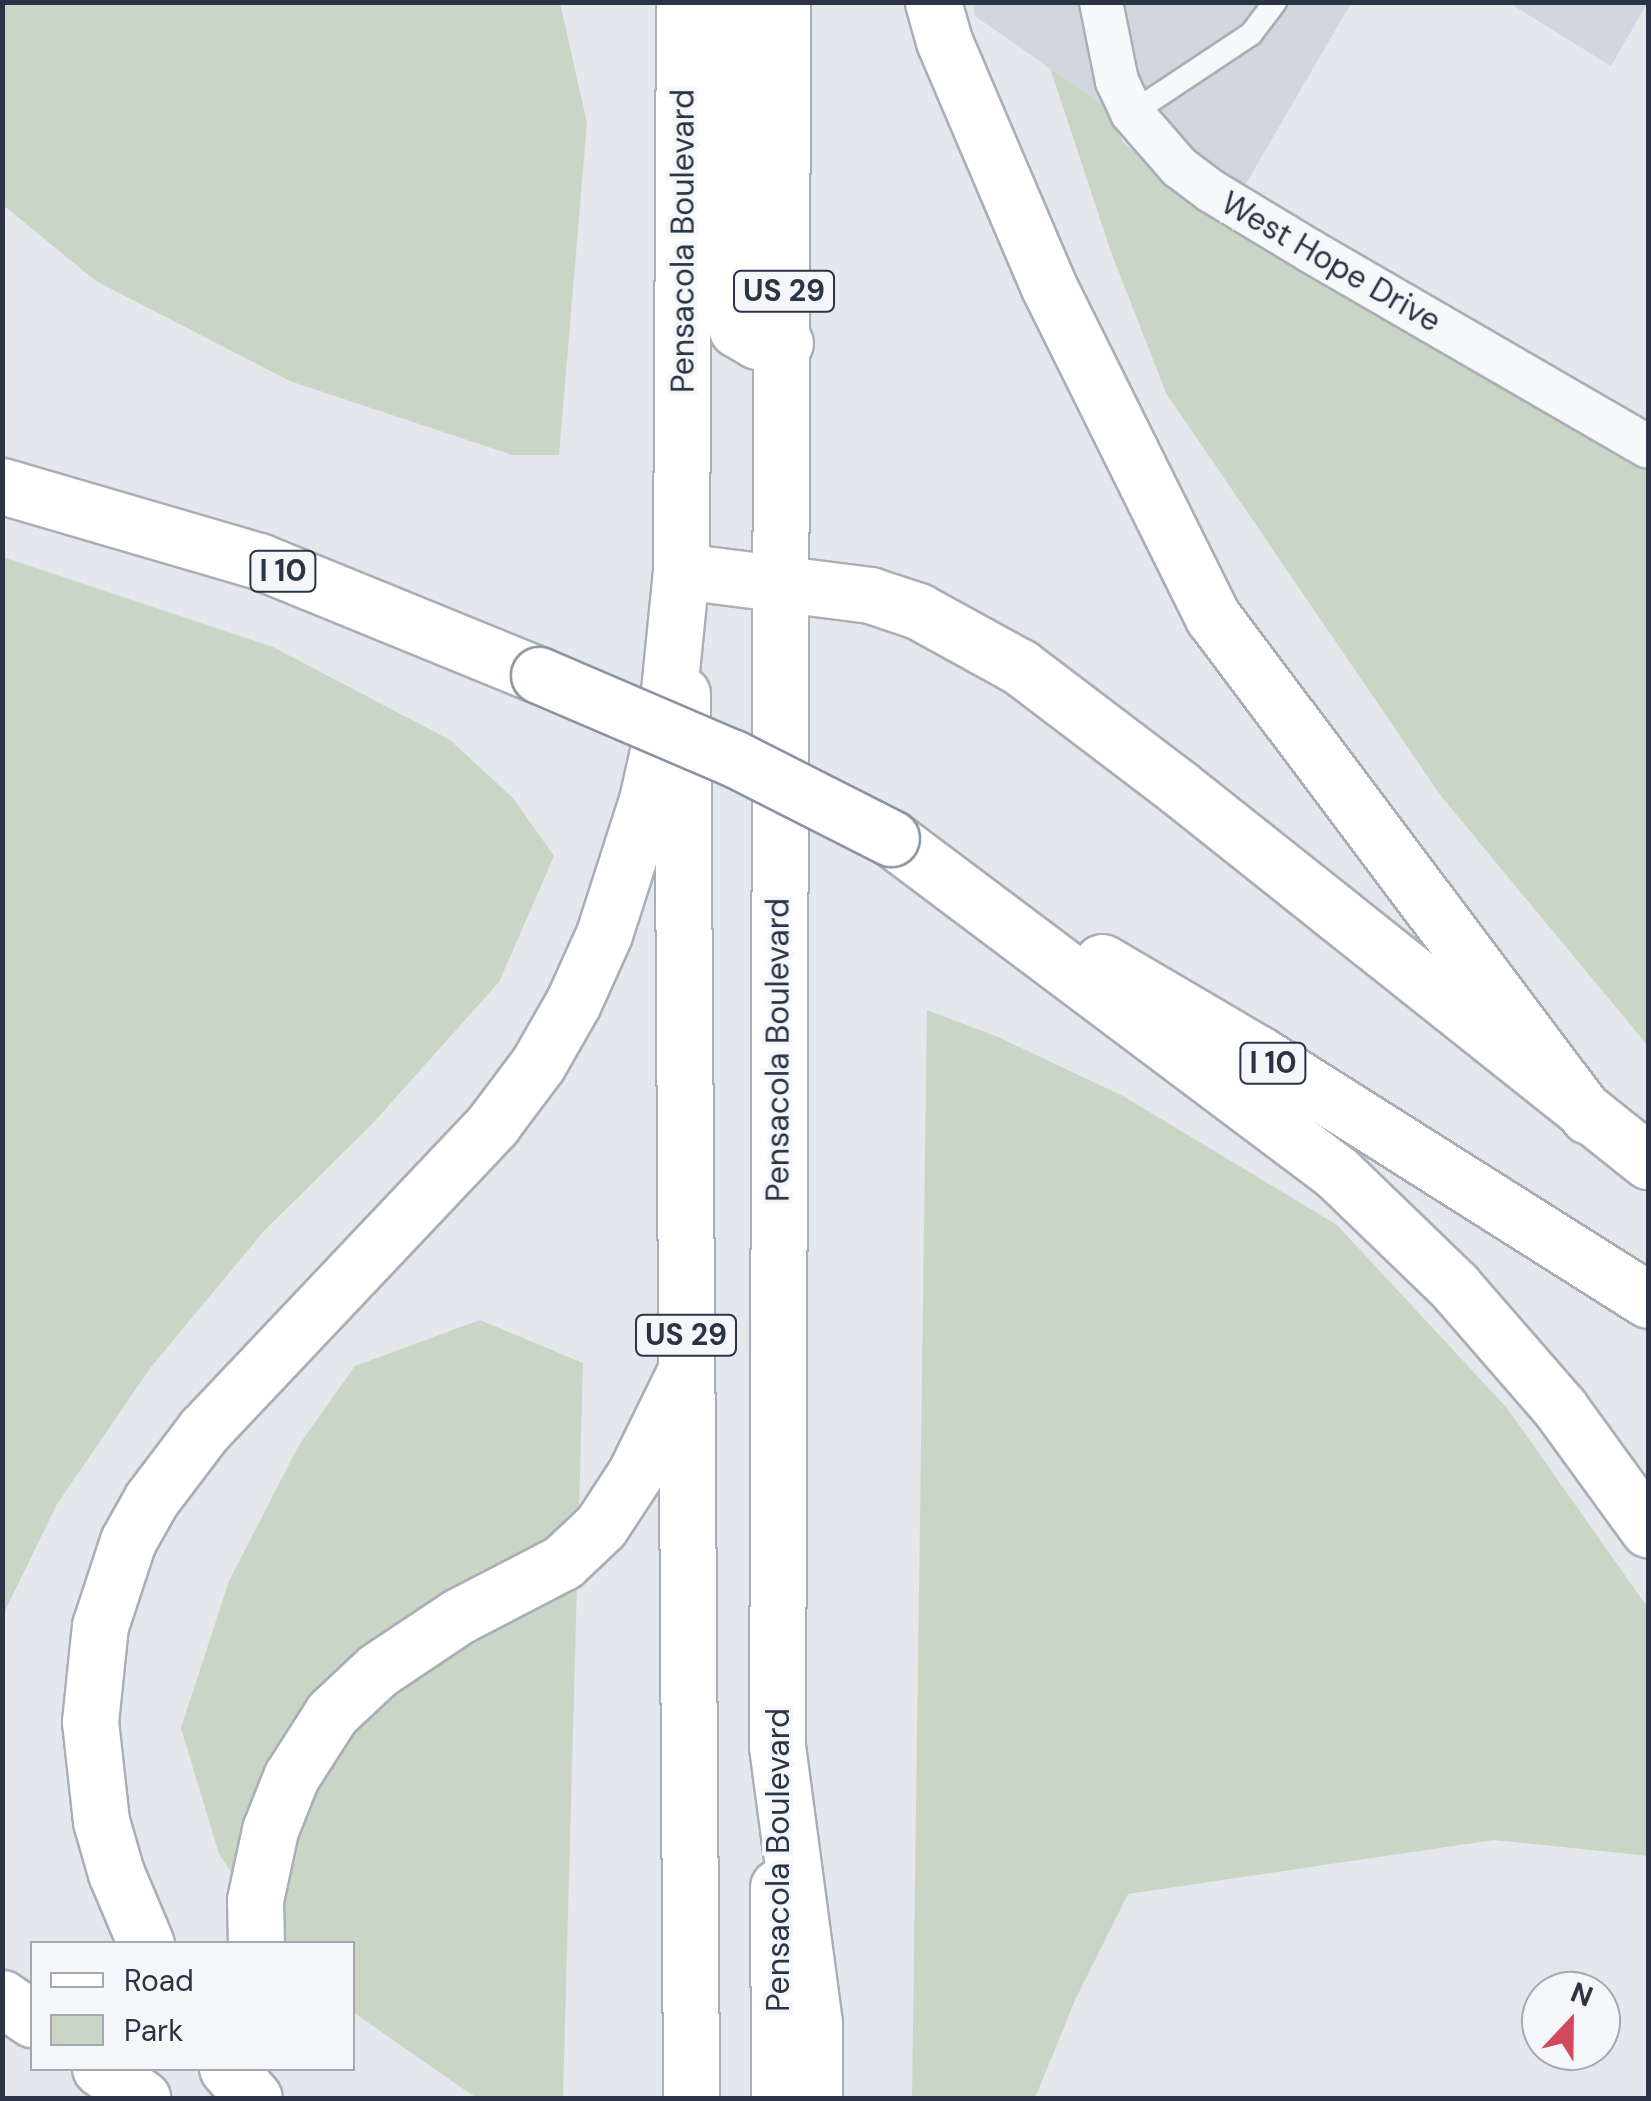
<!DOCTYPE html>
<style>
body{margin:0}
#map{position:relative;width:1651px;height:2101px;overflow:hidden;background:#e4e7ec;font-family:"DM Sans",sans-serif}
div>[style]{position:absolute}
[style*='--x']{left:calc(var(--x)*1px);top:calc(var(--y)*1px);width:calc(var(--w)*1px);rotate:calc(var(--a)*1deg)}
.built>*{inset:0;background:#d2d6de}
.green>*{inset:0;background:#c9d6c5}
.roads{filter:drop-shadow(2px 0 #a9aeb7) drop-shadow(-2px 0 #a9aeb7) drop-shadow(0 2px #a9aeb7) drop-shadow(0 -2px #a9aeb7)}
.lane>*{height:22px;margin:-11px;padding:0 11px;transform-origin:11px;border-radius:11px;background:#f7f8fa}
.street>*{height:42px;margin:-21px;padding:0 21px;transform-origin:21px;border-radius:21px;background:#f7f8fa}
.primary>*{height:55px;margin:-27.5px;padding:0 27.5px;transform-origin:27.5px;border-radius:27.5px;background:#fff}
.highway>*{height:55px;margin:-27.5px;padding:0 27.5px;transform-origin:27.5px;border-radius:27.5px;background:#fff}
.bridges{filter:drop-shadow(2px 0 #8b94a3) drop-shadow(-2px 0 #8b94a3) drop-shadow(0 2px #8b94a3) drop-shadow(0 -2px #8b94a3)}
.highway-bridge>*{height:55px;margin:-27.5px;padding:0 27.5px;transform-origin:27.5px;border-radius:27.5px;background:#fff}
span{translate:-50% -50%;white-space:nowrap;text-align:center;line-height:1.15;-webkit-text-stroke:8px #f4f6f9;paint-order:stroke}
.shield-label span{padding:2px 8px;background:#f4f6f9;border:2px solid;border-radius:8px;-webkit-text-stroke-width:0}
.shield-label{font-size:30px;color:#2b3445;font-weight:700}
.street-label{font-size:32px;color:#2b3445}
.frame{position:absolute;inset:0;border:5px solid #2b3445;pointer-events:none}
.legend{position:absolute;left:30px;top:1941px;width:325px;height:130px;box-sizing:border-box;background:#f4f6f9;border:2px solid #a4a8b1;margin:0;padding:12px 18px;list-style:none;font-size:30px;color:#2b3445}
.legend li{display:flex;align-items:center;gap:20px;height:50px}
.legend b{width:50px;border:2px solid #a4a8b1}
.north{position:absolute;left:1521px;top:1971px;width:100px;height:100px;box-sizing:border-box;background:#f4f6f9;border:2px solid #a4a8b1;border-radius:50%;rotate:22deg;font-size:28px;font-weight:700;line-height:40px;text-align:center;color:#2b3445}
.north::after{content:'';display:block;margin:auto;width:35px;height:45px;background:#d1495b;clip-path:polygon(50% 0,100% 100%,50% 72%,0 100%)}
</style>
<div id="map">
<div class="built">
<i style="clip-path:polygon(1648px 2px,1611px 66px,1509px 3px,1509px 2px)"></i>
<i style="clip-path:polygon(973px 3px,1082px 3px,1107px 108px,975px 16px)"></i>
<i style="clip-path:polygon(1120px 3px,1351px 3px,1244px 187px,1191px 150px,1148px 101px,1135px 72px)"></i>
</div>
<div class="green">
<i style="clip-path:polygon(2px 3px,560px 3px,587px 123px,559px 455px,512px 455px,290px 381px,96px 281px,3px 205px)"></i>
<i style="clip-path:polygon(1050px 68px,1107px 108px,1123px 142px,1200px 209px,1648px 472px,1648px 1046px,1441px 796px,1166px 393px,1111px 252px)"></i>
<i style="clip-path:polygon(3px 557px,273px 647px,450px 740px,513px 798px,554px 856px,499px 982px,373px 1123px,263px 1232px,151px 1367px,57px 1504px,3px 1615px)"></i>
<i style="clip-path:polygon(927px 1010px,998px 1037px,1123px 1096px,1337px 1225px,1507px 1408px,1648px 1608px,1648px 1856px,1494px 1840px,1128px 1894px,1076px 1998px,1035px 2098px,912px 2098px)"></i>
<i style="clip-path:polygon(480px 1320px,583px 1363px,563px 2098px,478px 2098px,469px 2093px,353px 2012px,352px 1944px,280px 1943px,219px 1854px,181px 1728px,229px 1581px,299px 1445px,355px 1366px)"></i>
</div>
<div class="roads">
<div class="lane">
<i style="--x:1132;--y:113;--w:143;--a:-33.6"></i>
<i style="--x:1251;--y:34;--w:40;--a:-53"></i>
</div>
<div class="street">
<i style="--x:1101;--y:2;--w:81;--a:78.6"></i>
<i style="--x:1117;--y:81;--w:35;--a:65"></i>
<i style="--x:1132;--y:113;--w:72;--a:49"></i>
<i style="--x:1179;--y:167;--w:40;--a:37"></i>
<i style="--x:1211;--y:191;--w:118;--a:31.1"></i>
<i style="--x:1312;--y:252;--w:388;--a:30.1"></i>
</div>
<div class="primary">
<i style="--x:682;--y:694;--w:1404;--a:89.63"></i>
<i style="--x:778;--y:1887;--w:211;--a:89.7"></i>
</div>
<div class="highway">
<i style="--x:731;--y:2;--w:289;--a:91"></i>
<i style="--x:726;--y:291;--w:40;--a:74"></i>
<i style="--x:737;--y:329;--w:23;--a:31"></i>
<i style="--x:757;--y:341;--w:28;--a:4"></i>
<i style="--x:782;--y:2;--w:1744;--a:90.16"></i>
<i style="--x:777;--y:1746;--w:278;--a:82.4"></i>
<i style="--x:814;--y:2022;--w:76;--a:90"></i>
<i style="--x:933;--y:2;--w:41;--a:74.2"></i>
<i style="--x:944;--y:41;--w:267;--a:66.9"></i>
<i style="--x:1049;--y:287;--w:369;--a:63.6"></i>
<i style="--x:1213;--y:617;--w:624;--a:53.08"></i>
<i style="--x:2;--y:486;--w:268;--a:16.3"></i>
<i style="--x:259;--y:561;--w:302;--a:22.2"></i>
<i style="--x:681;--y:571;--w:191;--a:7.2"></i>
<i style="--x:870;--y:595;--w:51;--a:18.4"></i>
<i style="--x:918;--y:611;--w:116;--a:28.8"></i>
<i style="--x:1020;--y:667;--w:198;--a:37.2"></i>
<i style="--x:1178;--y:787;--w:601;--a:38.51"></i>
<i style="--x:891;--y:838;--w:558;--a:36.91"></i>
<i style="--x:1337;--y:1173;--w:163;--a:44"></i>
<i style="--x:1454;--y:1286;--w:162;--a:49"></i>
<i style="--x:1560;--y:1408;--w:150;--a:54"></i>
<i style="--x:1102;--y:962;--w:182;--a:30.4"></i>
<i style="--x:1259;--y:1054;--w:460;--a:32.3"></i>
<i style="--x:146;--y:1944;--w:77;--a:-112.9"></i>
<i style="--x:116;--y:1873;--w:54;--a:-106.1"></i>
<i style="--x:101;--y:1821;--w:100;--a:-96.3"></i>
<i style="--x:90;--y:1722;--w:97;--a:-84.1"></i>
<i style="--x:100;--y:1626;--w:89;--a:-71.8"></i>
<i style="--x:128;--y:1541;--w:47;--a:-60.7"></i>
<i style="--x:151;--y:1500;--w:88;--a:-52.9"></i>
<i style="--x:204;--y:1430;--w:421;--a:-46.6"></i>
<i style="--x:493;--y:1124;--w:75;--a:-53.1"></i>
<i style="--x:538;--y:1064;--w:70;--a:-60.2"></i>
<i style="--x:573;--y:1003;--w:76;--a:-65.8"></i>
<i style="--x:604;--y:934;--w:141;--a:-72.2"></i>
<i style="--x:647;--y:800;--w:91;--a:-77.3"></i>
<i style="--x:667;--y:711;--w:141;--a:-84.3"></i>
<i style="--x:681;--y:571;--w:569;--a:-89.7"></i>
<i style="--x:256;--y:1944;--w:44;--a:-91.3"></i>
<i style="--x:255;--y:1900;--w:72;--a:-77.9"></i>
<i style="--x:270;--y:1830;--w:57;--a:-68.4"></i>
<i style="--x:291;--y:1777;--w:76;--a:-57.4"></i>
<i style="--x:332;--y:1713;--w:63;--a:-43.1"></i>
<i style="--x:378;--y:1670;--w:97;--a:-33.7"></i>
<i style="--x:459;--y:1616;--w:117;--a:-27.4"></i>
<i style="--x:563;--y:1562;--w:52;--a:-43.5"></i>
<i style="--x:601;--y:1526;--w:62;--a:-56.8"></i>
<i style="--x:635;--y:1474;--w:116;--a:-63.9"></i>
<i style="--x:2;--y:1998;--w:37;--a:35"></i>
<i style="--x:100;--y:2068;--w:52;--a:35.5"></i>
<i style="--x:227;--y:2068;--w:40;--a:48"></i>
</div>
</div>
<div class="bridges">
<div class="highway-bridge">
<i style="--x:539;--y:675;--w:211;--a:23.2"></i>
<i style="--x:733;--y:758;--w:177;--a:26.9"></i>
</div>
</div>
<div class="shield-label">
<span style="left:784px;top:291px">US 29</span>
<span style="left:283px;top:571px">I 10</span>
<span style="left:1273px;top:1063px">I 10</span>
<span style="left:686px;top:1335px">US 29</span>
</div>
<div class="street-label">
<span style="left:683px;top:241px;rotate:-90deg">Pensacola Boulevard</span>
<span style="left:1331px;top:262px;rotate:30deg">West Hope Drive</span>
<span style="left:778px;top:1050px;rotate:-90deg">Pensacola Boulevard</span>
<span style="left:778px;top:1860px;rotate:-90deg">Pensacola Boulevard</span>
</div>
<div class="frame"></div>
<ul class="legend">
<li><b style="height:12px;background:#fff"></b>Road</li>
<li><b style="height:28px;background:#c9d6c5"></b>Park</li>
</ul>
<div class="north">N</div>
</div>
